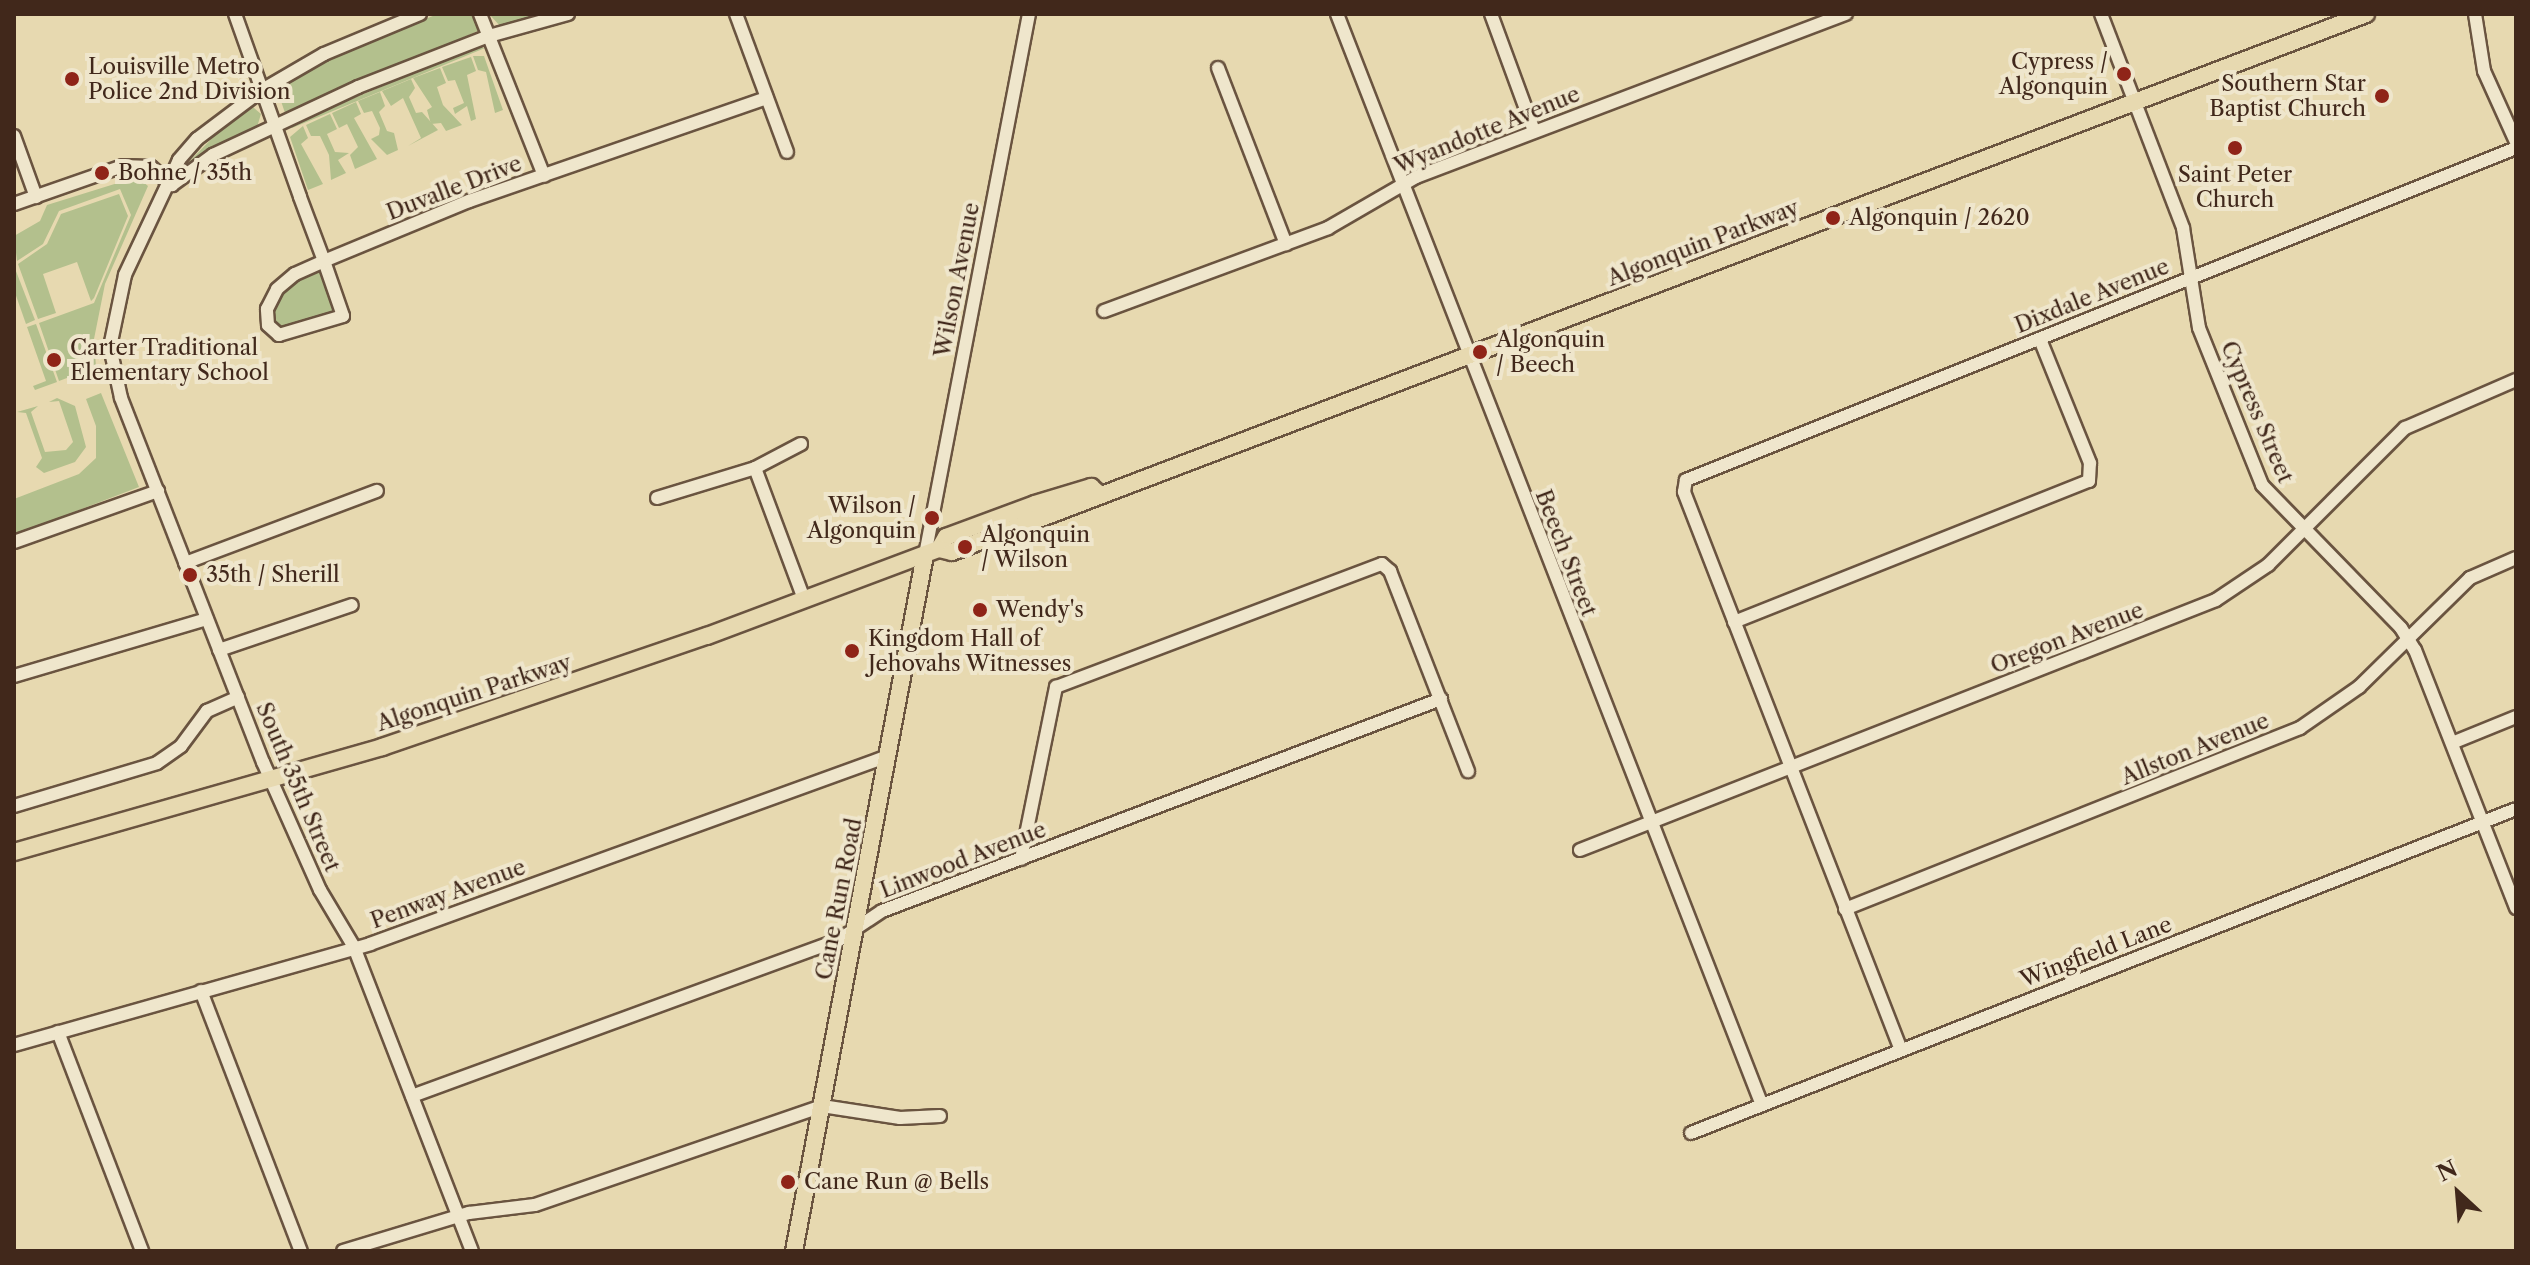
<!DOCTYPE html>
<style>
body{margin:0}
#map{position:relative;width:2530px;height:1265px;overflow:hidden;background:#e7d9b0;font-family:"Libre Caslon Text",serif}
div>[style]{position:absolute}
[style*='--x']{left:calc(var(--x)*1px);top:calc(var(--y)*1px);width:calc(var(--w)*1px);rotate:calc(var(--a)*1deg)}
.green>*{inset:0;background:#b3c08d}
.roads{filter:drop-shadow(2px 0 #6a5440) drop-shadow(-2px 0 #6a5440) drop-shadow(0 2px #6a5440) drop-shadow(0 -2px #6a5440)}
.minor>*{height:12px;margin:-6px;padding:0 6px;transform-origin:6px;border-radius:6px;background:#efe6cc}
.major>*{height:16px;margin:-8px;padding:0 8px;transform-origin:8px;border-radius:8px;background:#e7d9b0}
.dots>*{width:22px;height:22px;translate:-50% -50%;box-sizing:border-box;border:4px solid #efe6cc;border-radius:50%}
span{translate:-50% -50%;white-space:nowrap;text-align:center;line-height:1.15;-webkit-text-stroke:8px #efe6cc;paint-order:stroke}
.poi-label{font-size:22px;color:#41281b}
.right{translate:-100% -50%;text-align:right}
.left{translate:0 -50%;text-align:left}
.street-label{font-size:22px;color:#41281b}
.frame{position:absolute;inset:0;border:16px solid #41281b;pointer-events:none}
.north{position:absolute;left:2418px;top:1153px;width:80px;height:80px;-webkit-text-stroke:6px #efe6cc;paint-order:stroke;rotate:334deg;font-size:22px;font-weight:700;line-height:32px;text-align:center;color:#41281b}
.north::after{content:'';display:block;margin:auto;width:28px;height:36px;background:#41281b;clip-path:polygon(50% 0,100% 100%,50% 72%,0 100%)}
</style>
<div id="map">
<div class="green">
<i style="clip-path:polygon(438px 14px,474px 14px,478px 31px,285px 113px,277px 89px,288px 82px,355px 46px)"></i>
<i style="clip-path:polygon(489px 14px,548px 14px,501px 27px)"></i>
<i style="clip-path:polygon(477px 47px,485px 48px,292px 128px,289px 125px)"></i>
<i style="clip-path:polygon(473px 56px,484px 56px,503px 110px,495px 113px,486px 72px,478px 70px)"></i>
<i style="clip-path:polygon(471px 57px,476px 71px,467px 75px,476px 119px,471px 121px,467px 106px,455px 114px,453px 108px,464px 103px,455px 80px,448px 81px,442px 67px)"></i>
<i style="clip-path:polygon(440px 68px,446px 83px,437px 87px,443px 105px,462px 125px,446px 131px,441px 123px,431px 124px,427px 110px,432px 107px,413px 78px)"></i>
<i style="clip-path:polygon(411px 79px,415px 88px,409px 97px,416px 113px,422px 112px,438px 130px,408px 146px,421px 138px,403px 98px,391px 106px,382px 91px)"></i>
<i style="clip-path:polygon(380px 92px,385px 106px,379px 112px,387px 131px,394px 133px,398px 150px,387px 155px,371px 139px,379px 135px,380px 128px,372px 111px,364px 113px,358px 101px)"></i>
<i style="clip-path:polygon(356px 102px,361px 114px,354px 118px,377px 159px,355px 169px,350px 155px,358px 147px,347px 124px,339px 128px,332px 113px)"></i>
<i style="clip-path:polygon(253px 107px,261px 114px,257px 127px,183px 168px,226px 124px)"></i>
<i style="clip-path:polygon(330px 114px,337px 129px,327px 134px,335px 152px,349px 153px,338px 160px,346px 173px,331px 180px,329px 155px,320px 136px,311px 136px,306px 125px)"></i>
<i style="clip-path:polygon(303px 126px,308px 138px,301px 144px,323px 184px,308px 190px,290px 137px)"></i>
<i style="clip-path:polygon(137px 177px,148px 186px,105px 284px,94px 339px,96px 367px,59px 381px,39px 323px,94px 303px,131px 215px,120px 189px,59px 211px,43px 244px,17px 261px,14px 236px,40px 221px,47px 205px)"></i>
<i style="clip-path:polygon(119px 194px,128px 216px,94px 298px,91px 301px,77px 262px,43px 274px,56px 313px,38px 319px,18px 264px,47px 244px,61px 214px)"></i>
<i style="clip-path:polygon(14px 266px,35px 320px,26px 324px,14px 290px)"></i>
<i style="clip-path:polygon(321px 269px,336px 312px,286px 330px,273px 326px,272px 310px,280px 294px,296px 279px)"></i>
<i style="clip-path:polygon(36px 324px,57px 382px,35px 390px,33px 386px,46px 381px,27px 327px)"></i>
<i style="clip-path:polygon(101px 393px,139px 487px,14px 535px,14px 499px,79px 474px,96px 458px,96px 426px,86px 399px)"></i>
<i style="clip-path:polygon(57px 398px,75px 406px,86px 447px,75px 462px,44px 473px,36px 467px,42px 458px,26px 413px,17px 412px,38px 406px,31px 412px,45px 452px,66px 450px,73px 442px,59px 401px,49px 402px)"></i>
</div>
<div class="roads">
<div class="minor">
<i style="--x:235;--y:14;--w:194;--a:70.4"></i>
<i style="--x:300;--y:197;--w:68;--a:69.4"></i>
<i style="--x:324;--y:261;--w:58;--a:70.9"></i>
<i style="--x:343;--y:316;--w:67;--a:163.5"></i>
<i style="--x:279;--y:335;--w:15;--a:-138"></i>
<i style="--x:268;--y:325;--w:16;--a:-94"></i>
<i style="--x:267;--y:309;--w:22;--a:-63"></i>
<i style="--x:277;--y:289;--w:23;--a:-40"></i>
<i style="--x:295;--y:274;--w:32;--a:-24"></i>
<i style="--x:324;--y:261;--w:157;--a:-22.5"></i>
<i style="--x:469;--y:201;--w:315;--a:-19.1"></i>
<i style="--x:420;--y:14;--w:104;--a:157.4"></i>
<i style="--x:324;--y:54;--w:72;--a:149.9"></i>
<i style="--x:262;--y:90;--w:81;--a:143"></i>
<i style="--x:197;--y:139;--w:28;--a:131"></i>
<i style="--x:179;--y:160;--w:127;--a:115.2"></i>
<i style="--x:125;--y:275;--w:74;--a:101.8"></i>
<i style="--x:110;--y:347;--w:52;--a:77.8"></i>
<i style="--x:121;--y:398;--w:391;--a:68.7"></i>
<i style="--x:263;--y:762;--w:140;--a:66"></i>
<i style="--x:320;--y:890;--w:66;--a:59.2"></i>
<i style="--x:354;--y:947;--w:326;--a:68.8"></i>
<i style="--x:480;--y:14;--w:174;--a:68.4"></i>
<i style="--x:736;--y:14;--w:147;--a:69.7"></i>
<i style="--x:1337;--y:14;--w:1171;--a:68.72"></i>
<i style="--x:1491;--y:14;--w:125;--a:69.8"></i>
<i style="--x:2101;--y:14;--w:229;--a:69"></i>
<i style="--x:2183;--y:228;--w:101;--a:80.9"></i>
<i style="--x:2199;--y:328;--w:169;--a:68.1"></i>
<i style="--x:2262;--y:485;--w:199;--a:45.8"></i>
<i style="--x:2401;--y:628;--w:26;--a:58"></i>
<i style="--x:2415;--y:650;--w:277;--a:68.6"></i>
<i style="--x:2475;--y:14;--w:58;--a:81"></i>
<i style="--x:2484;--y:71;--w:78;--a:65.7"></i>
<i style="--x:1218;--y:68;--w:189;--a:68.9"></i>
<i style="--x:14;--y:136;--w:65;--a:70.2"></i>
<i style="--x:172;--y:185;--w:51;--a:-36.2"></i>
<i style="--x:213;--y:155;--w:160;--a:-25.1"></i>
<i style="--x:358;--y:87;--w:141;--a:-21.3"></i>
<i style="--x:489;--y:36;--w:82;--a:-15.6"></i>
<i style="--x:14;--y:204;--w:115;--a:-19.2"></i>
<i style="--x:123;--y:166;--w:28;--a:2"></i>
<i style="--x:151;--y:167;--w:28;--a:41"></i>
<i style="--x:1104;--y:311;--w:239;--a:-20.3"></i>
<i style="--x:1328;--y:228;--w:102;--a:-30.1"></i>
<i style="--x:1416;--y:177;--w:460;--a:-20.8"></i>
<i style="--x:755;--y:468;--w:140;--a:69.5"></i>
<i style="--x:657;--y:498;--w:102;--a:-17"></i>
<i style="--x:755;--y:468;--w:52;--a:-27.6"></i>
<i style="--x:14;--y:542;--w:153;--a:-19.5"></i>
<i style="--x:925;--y:555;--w:551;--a:-79.12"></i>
<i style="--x:185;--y:563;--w:205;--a:-20.6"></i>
<i style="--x:1734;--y:622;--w:382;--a:-21.7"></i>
<i style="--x:2089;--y:481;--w:18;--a:-87"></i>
<i style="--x:2090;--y:463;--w:134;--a:-112"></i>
<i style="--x:219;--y:650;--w:140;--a:-18.7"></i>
<i style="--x:14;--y:676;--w:201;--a:-16.5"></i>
<i style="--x:2452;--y:743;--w:69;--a:-22.1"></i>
<i style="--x:14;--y:806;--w:149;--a:-16.7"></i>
<i style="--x:157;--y:763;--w:29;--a:-35"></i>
<i style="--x:181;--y:746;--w:44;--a:-53.4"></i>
<i style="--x:207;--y:711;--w:34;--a:-24"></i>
<i style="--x:1580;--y:850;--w:683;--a:-21.46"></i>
<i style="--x:2216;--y:600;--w:63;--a:-33.9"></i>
<i style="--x:2268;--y:565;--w:194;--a:-45"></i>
<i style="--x:2405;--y:428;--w:121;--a:-23.4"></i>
<i style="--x:1021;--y:859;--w:176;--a:-78.5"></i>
<i style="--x:1056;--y:687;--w:348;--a:-20.7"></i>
<i style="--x:1382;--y:564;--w:11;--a:41"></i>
<i style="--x:1390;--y:571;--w:215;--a:68.7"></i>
<i style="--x:1845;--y:909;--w:490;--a:-21.7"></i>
<i style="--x:2300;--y:728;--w:72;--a:-34.8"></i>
<i style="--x:2359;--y:687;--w:156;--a:-44.5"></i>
<i style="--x:2470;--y:578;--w:50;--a:-23.5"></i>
<i style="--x:201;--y:991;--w:279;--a:69"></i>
<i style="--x:58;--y:1032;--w:235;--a:69"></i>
<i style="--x:14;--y:1045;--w:370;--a:-15.8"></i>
<i style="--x:370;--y:944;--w:551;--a:-19.95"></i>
<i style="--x:1901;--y:1050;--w:599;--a:-111.25"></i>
<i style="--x:1684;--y:492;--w:12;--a:-81"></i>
<i style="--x:1686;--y:480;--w:894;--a:-21.8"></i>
<i style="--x:412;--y:1096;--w:456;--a:-20.1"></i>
<i style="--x:840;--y:939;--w:50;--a:-33.7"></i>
<i style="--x:882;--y:911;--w:598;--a:-20.77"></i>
<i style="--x:1691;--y:1133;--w:886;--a:-21.44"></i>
<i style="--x:343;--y:1251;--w:132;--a:-16.8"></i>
<i style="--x:469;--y:1213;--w:66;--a:-6.9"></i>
<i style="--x:535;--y:1205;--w:304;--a:-19"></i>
<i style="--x:822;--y:1106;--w:79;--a:8.7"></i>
<i style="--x:900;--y:1118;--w:40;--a:-2.9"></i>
</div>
<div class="major">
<i style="--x:939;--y:549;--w:14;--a:-60"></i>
<i style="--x:946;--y:537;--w:95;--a:-20.3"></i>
<i style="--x:1035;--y:504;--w:59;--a:-16.9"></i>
<i style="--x:1091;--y:487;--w:9;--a:41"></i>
<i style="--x:14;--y:852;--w:383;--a:-15.9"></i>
<i style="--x:382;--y:747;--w:343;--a:-18.9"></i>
<i style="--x:707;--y:636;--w:248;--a:-20.6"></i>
<i style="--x:939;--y:549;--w:13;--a:13"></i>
<i style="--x:952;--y:552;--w:1513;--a:-20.83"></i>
<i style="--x:794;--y:1251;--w:708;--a:-79.34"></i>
</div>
</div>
<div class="dots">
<i style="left:2124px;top:74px;background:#8f2418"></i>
<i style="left:72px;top:79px;background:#8f2418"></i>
<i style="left:2382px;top:96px;background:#8f2418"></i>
<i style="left:2235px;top:148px;background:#8f2418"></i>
<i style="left:102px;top:173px;background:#8f2418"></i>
<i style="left:1833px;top:218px;background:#8f2418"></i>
<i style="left:1480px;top:352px;background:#8f2418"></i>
<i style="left:54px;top:360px;background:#8f2418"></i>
<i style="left:932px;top:518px;background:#8f2418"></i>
<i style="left:965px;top:547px;background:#8f2418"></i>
<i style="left:190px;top:575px;background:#8f2418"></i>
<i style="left:980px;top:610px;background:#8f2418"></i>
<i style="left:852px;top:651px;background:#8f2418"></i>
<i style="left:788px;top:1182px;background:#8f2418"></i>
</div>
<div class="poi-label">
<span class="right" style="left:2108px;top:74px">Cypress /<br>Algonquin</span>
<span class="left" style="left:88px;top:79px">Louisville Metro<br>Police 2nd Division</span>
<span class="right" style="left:2366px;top:96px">Southern Star<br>Baptist Church</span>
<span class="left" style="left:118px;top:173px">Bohne / 35th</span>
<span style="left:2235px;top:187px">Saint Peter<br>Church</span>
<span class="left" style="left:1849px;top:218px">Algonquin / 2620</span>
<span class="left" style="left:1496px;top:352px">Algonquin<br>/ Beech</span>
<span class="left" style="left:70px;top:360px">Carter Traditional<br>Elementary School</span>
<span class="right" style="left:916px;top:518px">Wilson /<br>Algonquin</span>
<span class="left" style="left:981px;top:547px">Algonquin<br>/ Wilson</span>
<span class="left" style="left:206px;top:575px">35th / Sherill</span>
<span class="left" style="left:996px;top:610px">Wendy's</span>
<span class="left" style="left:868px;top:651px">Kingdom Hall of<br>Jehovahs Witnesses</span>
<span class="left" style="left:804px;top:1182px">Cane Run @ Bells</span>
</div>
<div class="street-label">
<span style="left:1487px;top:130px;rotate:-22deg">Wyandotte Avenue</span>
<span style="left:454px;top:188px;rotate:-21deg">Duvalle Drive</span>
<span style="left:1703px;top:243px;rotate:-21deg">Algonquin Parkway</span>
<span style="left:957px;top:280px;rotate:-79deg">Wilson Avenue</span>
<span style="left:2092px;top:296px;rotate:-22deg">Dixdale Avenue</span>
<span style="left:2257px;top:412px;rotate:67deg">Cypress Street</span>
<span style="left:1566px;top:553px;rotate:69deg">Beech Street</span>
<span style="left:2067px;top:638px;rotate:-21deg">Oregon Avenue</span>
<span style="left:474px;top:693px;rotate:-18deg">Algonquin Parkway</span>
<span style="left:2195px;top:749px;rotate:-22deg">Allston Avenue</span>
<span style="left:298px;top:787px;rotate:67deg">South 35th Street</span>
<span style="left:963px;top:860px;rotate:-21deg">Linwood Avenue</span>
<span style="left:448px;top:894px;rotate:-20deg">Penway Avenue</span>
<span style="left:839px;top:899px;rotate:-79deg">Cane Run Road</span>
<span style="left:2096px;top:952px;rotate:-21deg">Wingfield Lane</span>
</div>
<div class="frame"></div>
<div class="north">N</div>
</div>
